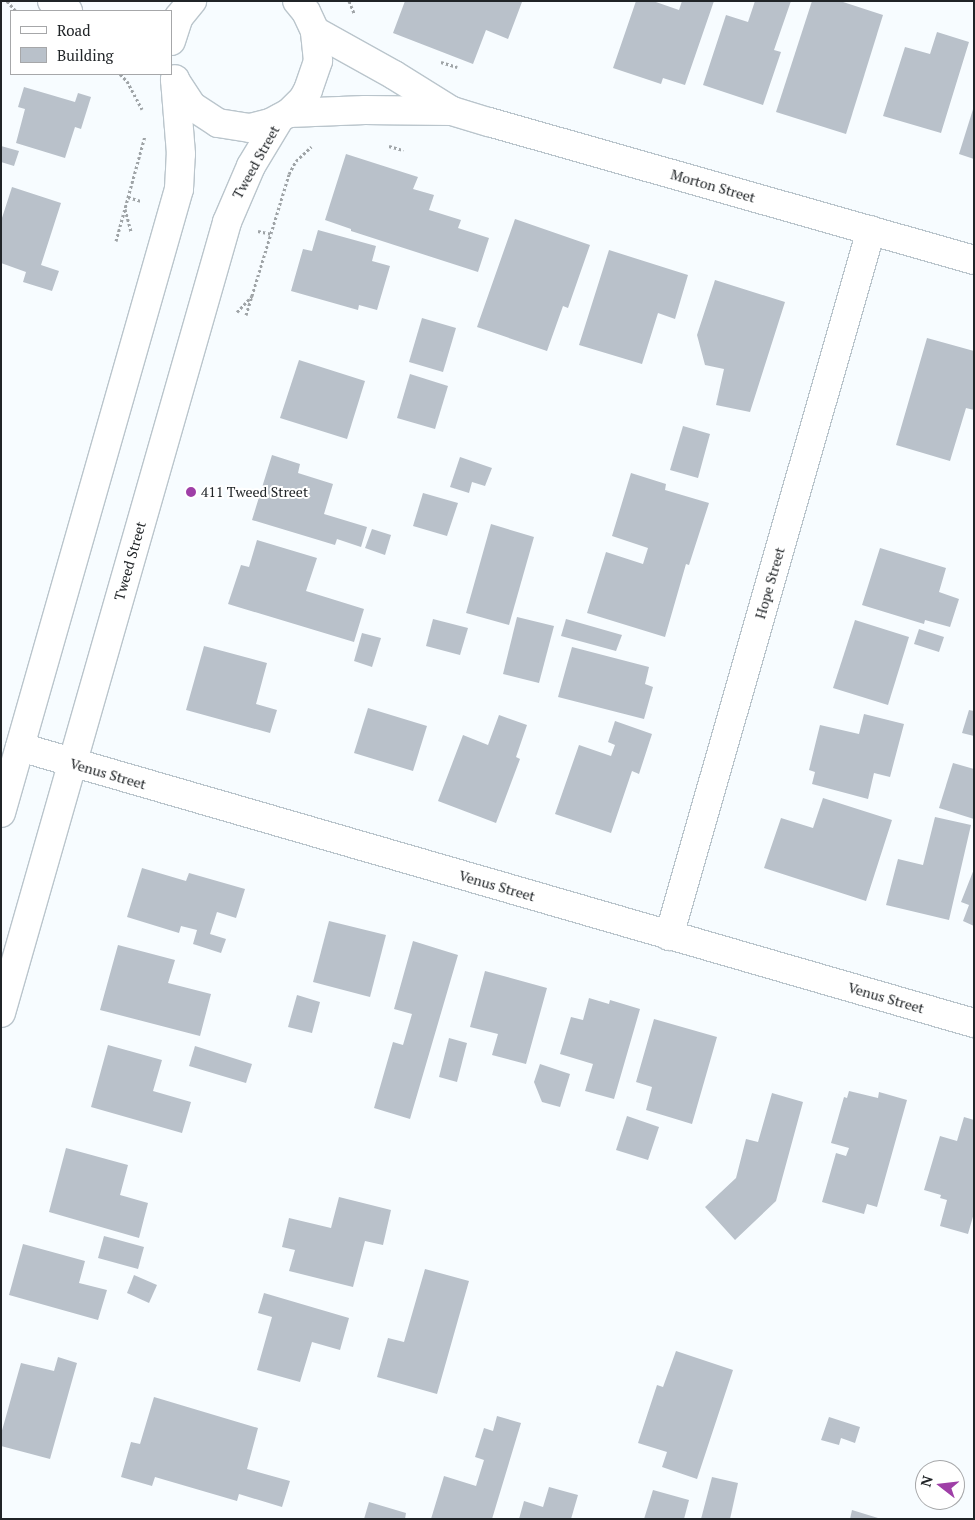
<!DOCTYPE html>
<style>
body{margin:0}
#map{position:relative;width:975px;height:1520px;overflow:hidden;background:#f7fcff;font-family:"PT Serif",serif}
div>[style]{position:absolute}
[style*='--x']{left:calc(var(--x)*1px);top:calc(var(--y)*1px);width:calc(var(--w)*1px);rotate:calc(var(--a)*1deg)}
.building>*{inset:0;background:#b9c1ca}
.path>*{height:3px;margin-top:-1.5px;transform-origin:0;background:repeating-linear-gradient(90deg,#9fa4a7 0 2.5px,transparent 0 5px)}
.roads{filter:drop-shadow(1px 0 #bac5cc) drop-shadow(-1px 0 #bac5cc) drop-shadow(0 1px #bac5cc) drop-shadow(0 -1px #bac5cc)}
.street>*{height:28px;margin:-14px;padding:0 14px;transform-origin:14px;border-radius:14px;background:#fff}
.secondary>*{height:28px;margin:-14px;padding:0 14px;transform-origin:14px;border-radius:14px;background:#fff}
.dots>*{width:14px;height:14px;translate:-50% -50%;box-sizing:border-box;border:2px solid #fff;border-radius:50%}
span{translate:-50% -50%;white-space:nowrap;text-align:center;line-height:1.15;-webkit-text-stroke:4px #fff;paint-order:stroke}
.street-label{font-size:14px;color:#202427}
.poi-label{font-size:14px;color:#202427}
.left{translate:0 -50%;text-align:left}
.frame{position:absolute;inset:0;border:2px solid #202427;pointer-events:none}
.legend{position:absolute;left:10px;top:10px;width:162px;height:65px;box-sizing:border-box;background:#fff;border:1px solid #a6a7a9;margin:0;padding:6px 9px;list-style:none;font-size:15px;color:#202427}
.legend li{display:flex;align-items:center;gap:10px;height:25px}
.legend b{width:25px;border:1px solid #a6a7a9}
.north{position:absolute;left:915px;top:1460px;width:50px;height:50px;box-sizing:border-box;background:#fff;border:1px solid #a6a7a9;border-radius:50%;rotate:286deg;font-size:14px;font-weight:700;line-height:20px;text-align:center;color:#202427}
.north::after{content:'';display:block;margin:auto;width:18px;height:22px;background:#9f3fa7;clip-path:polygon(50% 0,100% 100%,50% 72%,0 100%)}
</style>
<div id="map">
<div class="building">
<i style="clip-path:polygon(405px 1px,519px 1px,522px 2px,508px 39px,486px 30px,473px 64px,393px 33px)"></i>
<i style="clip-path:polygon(636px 1px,653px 1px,679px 10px,682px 1px,714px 1px,685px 85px,663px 78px,661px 84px,613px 68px)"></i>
<i style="clip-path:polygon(755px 1px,791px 1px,774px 50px,781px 52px,763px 105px,703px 85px,726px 15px,748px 22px)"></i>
<i style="clip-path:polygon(812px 1px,840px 1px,883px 15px,846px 134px,776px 112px)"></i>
<i style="clip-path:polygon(937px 32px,969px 42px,941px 133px,883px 116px,905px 47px,930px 54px)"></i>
<i style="clip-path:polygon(24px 87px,75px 102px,78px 93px,91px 97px,81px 129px,75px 127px,65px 158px,16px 143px,25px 109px,18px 107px)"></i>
<i style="clip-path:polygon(974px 106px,974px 159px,959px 154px)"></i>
<i style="clip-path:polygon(1px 146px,19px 151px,14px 166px,1px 162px)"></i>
<i style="clip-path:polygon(346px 154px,418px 177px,413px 189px,434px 195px,429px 210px,461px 220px,458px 228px,489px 238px,478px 272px,351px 231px,351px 229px,325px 220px)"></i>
<i style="clip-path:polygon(12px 187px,61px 203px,41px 265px,59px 271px,52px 291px,23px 282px,26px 272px,1px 263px,1px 221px)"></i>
<i style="clip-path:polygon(515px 219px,590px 245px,568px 308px,563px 306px,547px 351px,477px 327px)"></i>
<i style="clip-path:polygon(318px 230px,376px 246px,372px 261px,390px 266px,377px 310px,359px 305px,358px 310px,291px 291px,303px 249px,312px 251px)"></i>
<i style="clip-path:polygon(609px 250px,688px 275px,675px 319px,658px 313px,642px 364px,579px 345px)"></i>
<i style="clip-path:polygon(715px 280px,785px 302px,750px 412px,716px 405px,724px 369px,705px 365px,697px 335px)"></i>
<i style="clip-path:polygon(422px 318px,456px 328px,443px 372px,409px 362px)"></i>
<i style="clip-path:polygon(927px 338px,974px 351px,974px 410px,966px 408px,950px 461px,896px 445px)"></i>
<i style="clip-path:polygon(299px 360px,365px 381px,347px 439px,280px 418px)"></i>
<i style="clip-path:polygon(410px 374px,448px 386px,435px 429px,397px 418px)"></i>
<i style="clip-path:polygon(683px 426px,710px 434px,698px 478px,670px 470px)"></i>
<i style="clip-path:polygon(272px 455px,300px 464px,298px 473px,333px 484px,324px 514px,367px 527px,361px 547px,337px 539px,335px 545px,252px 520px)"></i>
<i style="clip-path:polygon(460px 457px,492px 468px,485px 486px,472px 482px,469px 493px,450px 487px)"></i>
<i style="clip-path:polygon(631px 473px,666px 484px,665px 490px,709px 503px,689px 565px,686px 564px,665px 637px,587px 613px,606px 552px,643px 564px,648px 548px,612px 536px)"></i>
<i style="clip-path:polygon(423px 493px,458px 503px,447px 536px,413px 526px)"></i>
<i style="clip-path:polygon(491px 524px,534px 537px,509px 625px,466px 613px)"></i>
<i style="clip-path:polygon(372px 529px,391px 535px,385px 555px,365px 548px)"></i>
<i style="clip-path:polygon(257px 540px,317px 558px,306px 591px,364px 609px,354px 642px,228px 604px,241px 565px,249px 567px)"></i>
<i style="clip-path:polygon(880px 548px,946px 568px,939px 592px,959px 599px,950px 627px,925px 620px,924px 624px,862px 605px)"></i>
<i style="clip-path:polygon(517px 617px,554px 626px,539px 683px,503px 674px)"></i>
<i style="clip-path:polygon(433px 619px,468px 628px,460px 655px,426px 646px)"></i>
<i style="clip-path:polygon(566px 619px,622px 635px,616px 651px,561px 636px)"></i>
<i style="clip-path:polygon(855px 620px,909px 637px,888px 705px,833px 688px)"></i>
<i style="clip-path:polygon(919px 629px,944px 637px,939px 652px,914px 644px)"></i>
<i style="clip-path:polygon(362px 633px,381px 638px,372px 667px,354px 661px)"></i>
<i style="clip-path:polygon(204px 646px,267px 663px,256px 704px,277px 710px,270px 733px,186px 710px)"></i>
<i style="clip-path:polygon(572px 647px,649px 667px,645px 684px,653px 687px,644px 719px,558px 697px)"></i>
<i style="clip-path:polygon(368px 708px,427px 726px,413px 771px,354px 753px)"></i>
<i style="clip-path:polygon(969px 710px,974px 711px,974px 736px,962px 733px)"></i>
<i style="clip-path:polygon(864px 714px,904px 724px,890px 777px,874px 773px,868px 799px,812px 784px,815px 772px,809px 770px,820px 725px,859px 734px)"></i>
<i style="clip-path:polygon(499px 715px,527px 725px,516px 757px,520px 759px,496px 823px,438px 801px,463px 735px,488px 745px)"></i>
<i style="clip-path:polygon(615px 721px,652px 734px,639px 774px,632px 771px,611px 833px,555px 814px,579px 745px,611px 756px,615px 745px,608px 742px)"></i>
<i style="clip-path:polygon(953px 763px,974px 769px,974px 819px,939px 808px)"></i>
<i style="clip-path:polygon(823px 798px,892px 820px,866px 901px,764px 868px,781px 818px,813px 828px)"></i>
<i style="clip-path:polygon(935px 817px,971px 825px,949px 920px,886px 905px,898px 859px,923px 865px)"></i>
<i style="clip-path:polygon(142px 868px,186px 881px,189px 873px,245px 889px,236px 918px,217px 912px,210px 934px,226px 939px,221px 953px,193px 944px,197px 930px,181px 926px,179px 933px,127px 917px)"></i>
<i style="clip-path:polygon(974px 869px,974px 926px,963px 921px,969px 905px,961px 902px)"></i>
<i style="clip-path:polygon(329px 921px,386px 935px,370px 997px,313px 982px)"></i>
<i style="clip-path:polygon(413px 941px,458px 955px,410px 1119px,374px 1108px,393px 1042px,403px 1045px,412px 1014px,394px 1009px)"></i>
<i style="clip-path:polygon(118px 945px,175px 960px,168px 983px,211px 994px,200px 1036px,100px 1010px)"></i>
<i style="clip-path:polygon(485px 971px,547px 988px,526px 1064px,492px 1055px,498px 1034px,470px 1027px)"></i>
<i style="clip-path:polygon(297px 995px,320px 1002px,312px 1033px,288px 1027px)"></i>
<i style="clip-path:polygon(589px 998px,609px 1004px,610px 1000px,640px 1009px,614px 1099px,585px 1091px,593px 1064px,560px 1054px,571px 1017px,583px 1020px)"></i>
<i style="clip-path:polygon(654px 1019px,717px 1037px,692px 1124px,646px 1110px,652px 1087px,636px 1082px)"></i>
<i style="clip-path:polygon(449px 1038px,467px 1043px,457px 1082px,439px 1077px)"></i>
<i style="clip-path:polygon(108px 1045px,162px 1060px,153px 1091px,191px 1102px,182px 1133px,91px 1107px)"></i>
<i style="clip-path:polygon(195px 1046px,252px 1064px,246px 1083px,189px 1066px)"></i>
<i style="clip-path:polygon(540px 1064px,570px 1074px,560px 1107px,542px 1102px,534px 1082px)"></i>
<i style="clip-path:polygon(849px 1091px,878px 1098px,879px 1092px,907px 1100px,877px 1207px,867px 1204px,864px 1214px,822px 1202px,836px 1153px,846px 1156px,849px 1148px,831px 1143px,844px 1097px,847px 1098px)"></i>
<i style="clip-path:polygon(772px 1093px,803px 1102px,776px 1201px,735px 1240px,705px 1207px,736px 1178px,746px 1139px,758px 1142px)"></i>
<i style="clip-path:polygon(627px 1116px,659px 1127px,648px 1160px,616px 1150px)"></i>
<i style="clip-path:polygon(964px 1117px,974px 1120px,974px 1213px,968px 1234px,940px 1226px,947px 1200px,940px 1198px,941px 1195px,924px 1190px,940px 1136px,957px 1141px)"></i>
<i style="clip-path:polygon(66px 1148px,128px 1165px,120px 1195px,148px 1203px,139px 1238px,49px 1212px)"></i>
<i style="clip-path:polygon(339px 1197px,391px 1210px,383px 1245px,365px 1241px,353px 1287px,289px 1271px,295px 1250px,282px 1247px,289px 1218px,331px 1228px)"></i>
<i style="clip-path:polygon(104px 1236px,144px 1247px,138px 1269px,98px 1258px)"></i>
<i style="clip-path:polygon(23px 1244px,85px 1261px,79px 1283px,107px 1290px,98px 1320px,9px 1295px)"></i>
<i style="clip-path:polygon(425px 1269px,469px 1281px,437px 1394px,377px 1377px,388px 1338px,404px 1342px)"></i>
<i style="clip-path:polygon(134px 1275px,157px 1285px,149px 1303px,127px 1293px)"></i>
<i style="clip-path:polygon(264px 1293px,349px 1318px,340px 1350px,312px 1342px,300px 1382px,257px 1370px,272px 1317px,258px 1313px)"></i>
<i style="clip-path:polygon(676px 1351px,733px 1370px,697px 1479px,662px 1467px,667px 1452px,638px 1443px,657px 1385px,663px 1387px)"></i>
<i style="clip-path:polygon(58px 1357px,77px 1363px,50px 1459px,1px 1446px,1px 1434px,21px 1363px,54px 1371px)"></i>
<i style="clip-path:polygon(154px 1397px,258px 1428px,247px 1469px,290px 1481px,282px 1507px,239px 1494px,237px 1501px,155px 1477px,152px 1486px,121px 1477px,131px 1442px,140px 1444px)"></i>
<i style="clip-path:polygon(497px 1416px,521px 1423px,492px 1519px,431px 1519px,444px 1476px,476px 1486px,484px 1460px,475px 1457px,484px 1428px,493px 1431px)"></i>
<i style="clip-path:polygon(829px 1417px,860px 1427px,855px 1443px,841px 1438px,839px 1445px,821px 1440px)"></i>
<i style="clip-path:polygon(712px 1477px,738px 1483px,730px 1519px,701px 1519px)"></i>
<i style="clip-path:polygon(549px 1487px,578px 1495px,571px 1519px,519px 1519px,524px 1501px,543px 1507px)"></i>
<i style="clip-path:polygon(653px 1490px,689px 1500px,684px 1519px,644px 1519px)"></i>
<i style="clip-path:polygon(369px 1502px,406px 1513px,405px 1519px,364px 1519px)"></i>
<i style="clip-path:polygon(852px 1510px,878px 1518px,878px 1519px,850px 1519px)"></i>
</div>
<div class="path">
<i style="--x:7;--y:1;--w:13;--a:48"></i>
<i style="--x:349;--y:1;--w:13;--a:67"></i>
<i style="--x:441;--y:62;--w:17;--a:17"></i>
<i style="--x:120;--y:74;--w:10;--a:45"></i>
<i style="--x:127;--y:81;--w:32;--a:62"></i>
<i style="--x:389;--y:146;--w:15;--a:16"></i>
<i style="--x:128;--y:197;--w:14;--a:17"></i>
<i style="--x:125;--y:209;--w:24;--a:75"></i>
<i style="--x:258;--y:231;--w:14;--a:12"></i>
<i style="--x:116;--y:241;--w:109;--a:-74.6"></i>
<i style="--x:237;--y:312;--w:22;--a:-47"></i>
<i style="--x:246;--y:315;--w:147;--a:-73"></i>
<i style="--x:289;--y:174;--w:15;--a:-62"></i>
<i style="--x:296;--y:161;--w:21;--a:-43"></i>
</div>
<div class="roads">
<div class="street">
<i style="--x:315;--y:31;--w:90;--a:29.1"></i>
<i style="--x:394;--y:75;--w:68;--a:31.8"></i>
<i style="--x:452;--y:111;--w:39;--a:17"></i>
<i style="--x:289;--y:113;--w:76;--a:-2.3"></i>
<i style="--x:365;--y:110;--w:87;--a:0.7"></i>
<i style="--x:20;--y:747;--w:993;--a:16.14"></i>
<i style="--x:669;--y:936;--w:734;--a:-74.03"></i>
</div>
<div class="secondary">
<i style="--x:52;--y:1;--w:19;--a:32"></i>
<i style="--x:171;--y:41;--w:25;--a:-72"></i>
<i style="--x:179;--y:17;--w:21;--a:-51"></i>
<i style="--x:175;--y:80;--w:31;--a:57"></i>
<i style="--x:192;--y:106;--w:31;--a:33"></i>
<i style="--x:218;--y:123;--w:32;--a:9"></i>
<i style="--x:250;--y:128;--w:21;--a:-14"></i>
<i style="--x:270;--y:123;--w:21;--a:-28"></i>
<i style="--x:289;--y:113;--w:20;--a:-45"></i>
<i style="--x:303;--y:99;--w:10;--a:-61"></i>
<i style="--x:308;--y:90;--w:31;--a:-71"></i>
<i style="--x:318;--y:61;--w:30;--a:-96"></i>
<i style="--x:315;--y:31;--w:21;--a:-115"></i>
<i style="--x:306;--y:12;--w:14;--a:-129"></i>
<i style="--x:489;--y:122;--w:504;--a:15.88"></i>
<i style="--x:1;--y:813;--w:649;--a:-74.08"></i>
<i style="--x:179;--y:189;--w:35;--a:-87"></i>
<i style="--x:181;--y:154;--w:75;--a:-94.6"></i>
<i style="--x:1;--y:1013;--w:823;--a:-74.05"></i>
<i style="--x:227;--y:222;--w:61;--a:-66.8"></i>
<i style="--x:251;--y:166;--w:56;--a:-58.9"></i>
</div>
</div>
<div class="dots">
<i style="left:191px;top:492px;background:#9f3fa7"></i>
</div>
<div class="street-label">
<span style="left:256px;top:162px;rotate:-61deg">Tweed Street</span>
<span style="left:713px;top:186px;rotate:16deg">Morton Street</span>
<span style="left:130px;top:561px;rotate:-74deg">Tweed Street</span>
<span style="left:770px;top:583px;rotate:-74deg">Hope Street</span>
<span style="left:108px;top:774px;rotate:16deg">Venus Street</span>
<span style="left:497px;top:886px;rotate:16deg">Venus Street</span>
<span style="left:886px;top:998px;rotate:16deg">Venus Street</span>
</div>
<div class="poi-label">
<span class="left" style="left:201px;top:492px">411 Tweed Street</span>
</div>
<div class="frame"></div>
<ul class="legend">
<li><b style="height:6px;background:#fff"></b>Road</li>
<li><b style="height:14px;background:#b9c1ca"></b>Building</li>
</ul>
<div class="north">N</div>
</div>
